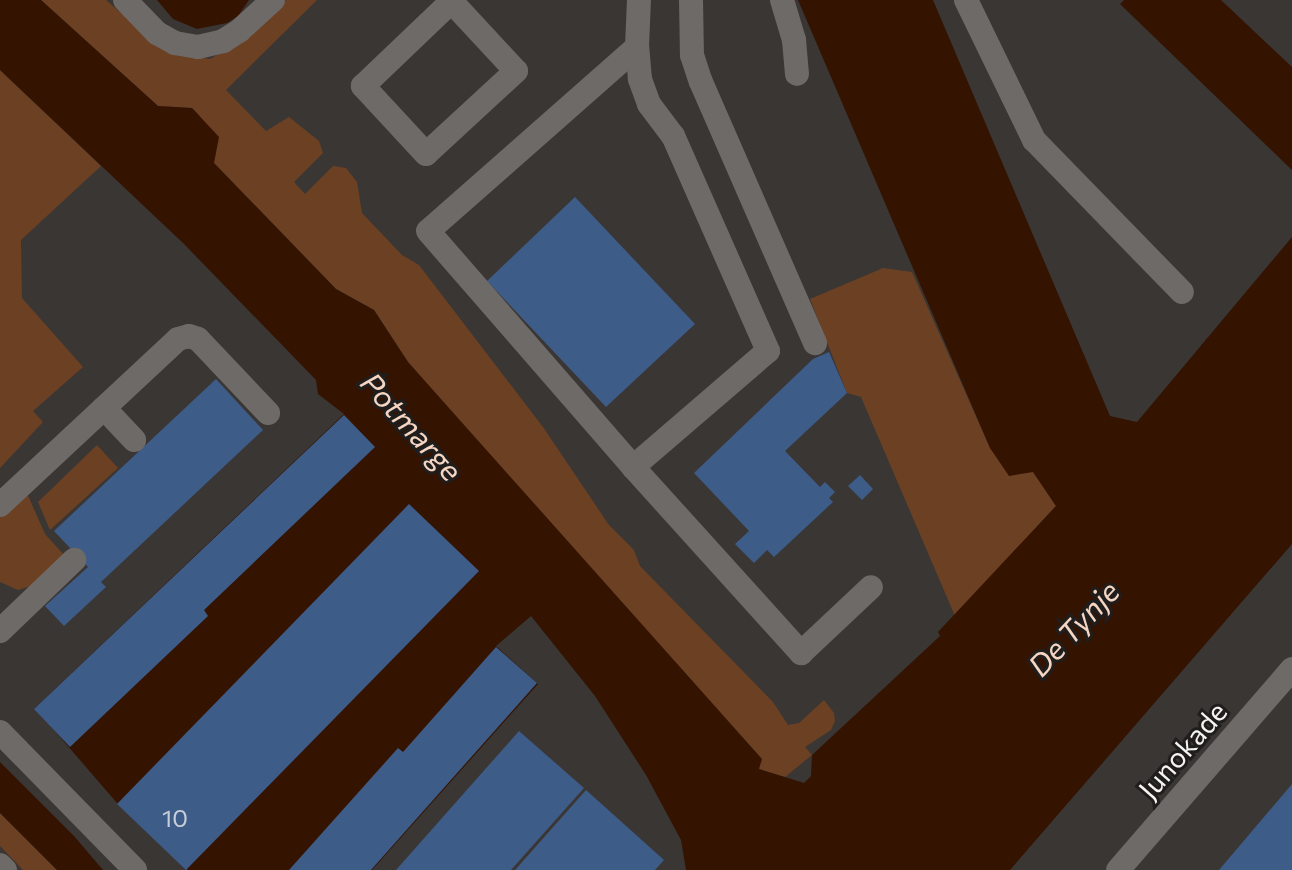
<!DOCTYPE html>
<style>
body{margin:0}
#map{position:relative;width:1292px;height:870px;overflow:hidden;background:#3a3634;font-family:Commissioner,sans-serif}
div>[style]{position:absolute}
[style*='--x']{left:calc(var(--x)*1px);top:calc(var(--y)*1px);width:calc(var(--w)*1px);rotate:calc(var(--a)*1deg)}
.green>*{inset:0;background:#6b4023}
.water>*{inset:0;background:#341300}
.building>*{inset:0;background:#3e5c88}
.minor>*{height:24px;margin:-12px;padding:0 12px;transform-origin:12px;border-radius:12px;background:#6e6a67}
span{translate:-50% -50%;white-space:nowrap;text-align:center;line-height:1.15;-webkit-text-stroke:6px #201e1d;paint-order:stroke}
.number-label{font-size:24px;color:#c8ced8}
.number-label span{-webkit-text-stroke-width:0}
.street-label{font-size:28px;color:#f6f4f2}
.water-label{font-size:30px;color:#f6d6c3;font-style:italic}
</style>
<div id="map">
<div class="green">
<i style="clip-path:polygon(41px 0,106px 0,165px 51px,210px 59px,243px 40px,286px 0,317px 0,226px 90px,266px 131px,289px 117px,319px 141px,323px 153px,294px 182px,305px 194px,333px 166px,346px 168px,357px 182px,362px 213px,402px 255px,419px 265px,543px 427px,609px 525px,634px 550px,640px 566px,773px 702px,788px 725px,799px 723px,824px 700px,834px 713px,835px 721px,831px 730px,805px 747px,812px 755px,785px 777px,758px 769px,408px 362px,374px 310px,336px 289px,214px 163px,199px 115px,192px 108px,158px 106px)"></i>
<i style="clip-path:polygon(0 70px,101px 166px,21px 240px,22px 298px,83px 367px,33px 411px,43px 422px,0 468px)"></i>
<i style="clip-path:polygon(883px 268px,912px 272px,990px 448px,1033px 472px,1056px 506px,955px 616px,861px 397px,847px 393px,810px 299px)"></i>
<i style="clip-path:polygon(97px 445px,118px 468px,50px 530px,38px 502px)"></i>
<i style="clip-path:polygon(26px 491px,45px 534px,64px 555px,34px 585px,18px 590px,0 582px,0 516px)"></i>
<i style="clip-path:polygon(0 813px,57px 870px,23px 870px,0 846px)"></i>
</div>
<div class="water">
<i style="clip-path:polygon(0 0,41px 0,158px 106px,192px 108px,219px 137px,214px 163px,336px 289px,374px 310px,408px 362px,762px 759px,759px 769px,804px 783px,811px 776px,812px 755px,940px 636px,938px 632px,1056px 506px,1033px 472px,1009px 476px,990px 448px,798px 0,933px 0,1110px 416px,1137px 422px,1292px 237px,1292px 544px,1010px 870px,686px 870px,681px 840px,646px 775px,595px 696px,531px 616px,496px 646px,538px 684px,372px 870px,188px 870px,117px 803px,35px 708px,344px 414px,318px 394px,316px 380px,184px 244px,0 70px)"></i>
<i style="clip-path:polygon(157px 0,249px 0,238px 16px,227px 23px,197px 29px,173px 19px)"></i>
<i style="clip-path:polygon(1124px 0,1221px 0,1292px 67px,1292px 170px,1120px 4px)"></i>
<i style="clip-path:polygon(0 762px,74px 836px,103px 870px,57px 870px,0 813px)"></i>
</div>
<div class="building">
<i style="clip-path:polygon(575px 197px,695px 324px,606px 407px,487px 281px)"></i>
<i style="clip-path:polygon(829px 352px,847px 393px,785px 451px,820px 487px,825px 482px,835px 492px,829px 498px,833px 502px,774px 557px,767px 550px,754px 563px,735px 544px,749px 531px,694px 473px,813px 359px)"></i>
<i style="clip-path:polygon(216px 379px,263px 430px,101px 582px,106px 587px,64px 626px,45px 606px,88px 567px,54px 531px)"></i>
<i style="clip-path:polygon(344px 415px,375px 447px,204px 610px,208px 616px,70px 747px,34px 709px)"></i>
<i style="clip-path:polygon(860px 475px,873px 489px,862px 500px,848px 486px)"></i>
<i style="clip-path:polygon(409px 504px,479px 571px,186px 870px,117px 804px)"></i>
<i style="clip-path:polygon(496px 647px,537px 683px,371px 870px,289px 870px,398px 748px,403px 752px)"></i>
<i style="clip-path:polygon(519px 731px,584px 788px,511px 870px,396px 870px)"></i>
<i style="clip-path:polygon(1292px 784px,1292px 870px,1219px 870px)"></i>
<i style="clip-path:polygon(586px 790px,664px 860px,655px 870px,515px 870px)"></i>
</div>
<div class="minor">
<i style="--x:125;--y:0;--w:46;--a:45.9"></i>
<i style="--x:157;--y:33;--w:21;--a:29"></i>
<i style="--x:175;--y:43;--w:23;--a:10"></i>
<i style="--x:198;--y:47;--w:26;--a:-13"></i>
<i style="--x:223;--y:41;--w:19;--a:-32"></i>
<i style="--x:239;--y:31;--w:46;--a:-42.4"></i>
<i style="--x:691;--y:0;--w:55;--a:89"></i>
<i style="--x:692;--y:55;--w:28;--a:72"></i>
<i style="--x:701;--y:82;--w:285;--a:66.4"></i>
<i style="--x:782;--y:0;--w:42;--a:73.3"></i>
<i style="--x:794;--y:40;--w:34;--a:85"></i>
<i style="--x:966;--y:0;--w:156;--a:64.1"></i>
<i style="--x:1034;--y:140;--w:212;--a:45.8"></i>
<i style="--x:452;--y:2;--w:94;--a:47.2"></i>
<i style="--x:516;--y:71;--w:122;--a:137.3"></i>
<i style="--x:426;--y:154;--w:93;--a:-132.8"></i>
<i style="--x:363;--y:86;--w:124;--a:-43.7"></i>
<i style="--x:637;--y:47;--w:278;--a:138.6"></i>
<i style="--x:428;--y:231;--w:313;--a:49"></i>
<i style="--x:633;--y:467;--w:178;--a:-40.7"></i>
<i style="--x:768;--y:351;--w:235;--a:-113.8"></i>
<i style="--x:673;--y:136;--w:40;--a:-127"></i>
<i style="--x:649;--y:104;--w:27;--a:-110"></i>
<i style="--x:640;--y:79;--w:32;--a:-95"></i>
<i style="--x:637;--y:47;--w:47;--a:-87.6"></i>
<i style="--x:104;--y:408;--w:44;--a:46.8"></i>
<i style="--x:633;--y:467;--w:251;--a:47.9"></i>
<i style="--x:801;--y:653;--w:96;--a:-43.3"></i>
<i style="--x:0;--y:505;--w:243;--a:-43"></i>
<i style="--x:178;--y:339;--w:11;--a:-15"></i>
<i style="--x:189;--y:336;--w:9;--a:18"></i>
<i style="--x:198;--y:339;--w:102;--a:46.6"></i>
<i style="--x:0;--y:631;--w:103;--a:-43.8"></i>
<i style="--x:0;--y:732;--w:193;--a:45.6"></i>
<i style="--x:0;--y:865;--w:7;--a:45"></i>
<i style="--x:1118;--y:870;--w:266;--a:-49.1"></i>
</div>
<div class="number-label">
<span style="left:175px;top:818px">10</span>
</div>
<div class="street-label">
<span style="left:1182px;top:750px;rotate:-49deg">Junokade</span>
</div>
<div class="water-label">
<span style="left:412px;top:426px;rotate:48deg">Potmarge</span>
<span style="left:1073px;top:628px;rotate:-47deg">De Tynje</span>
</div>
</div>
